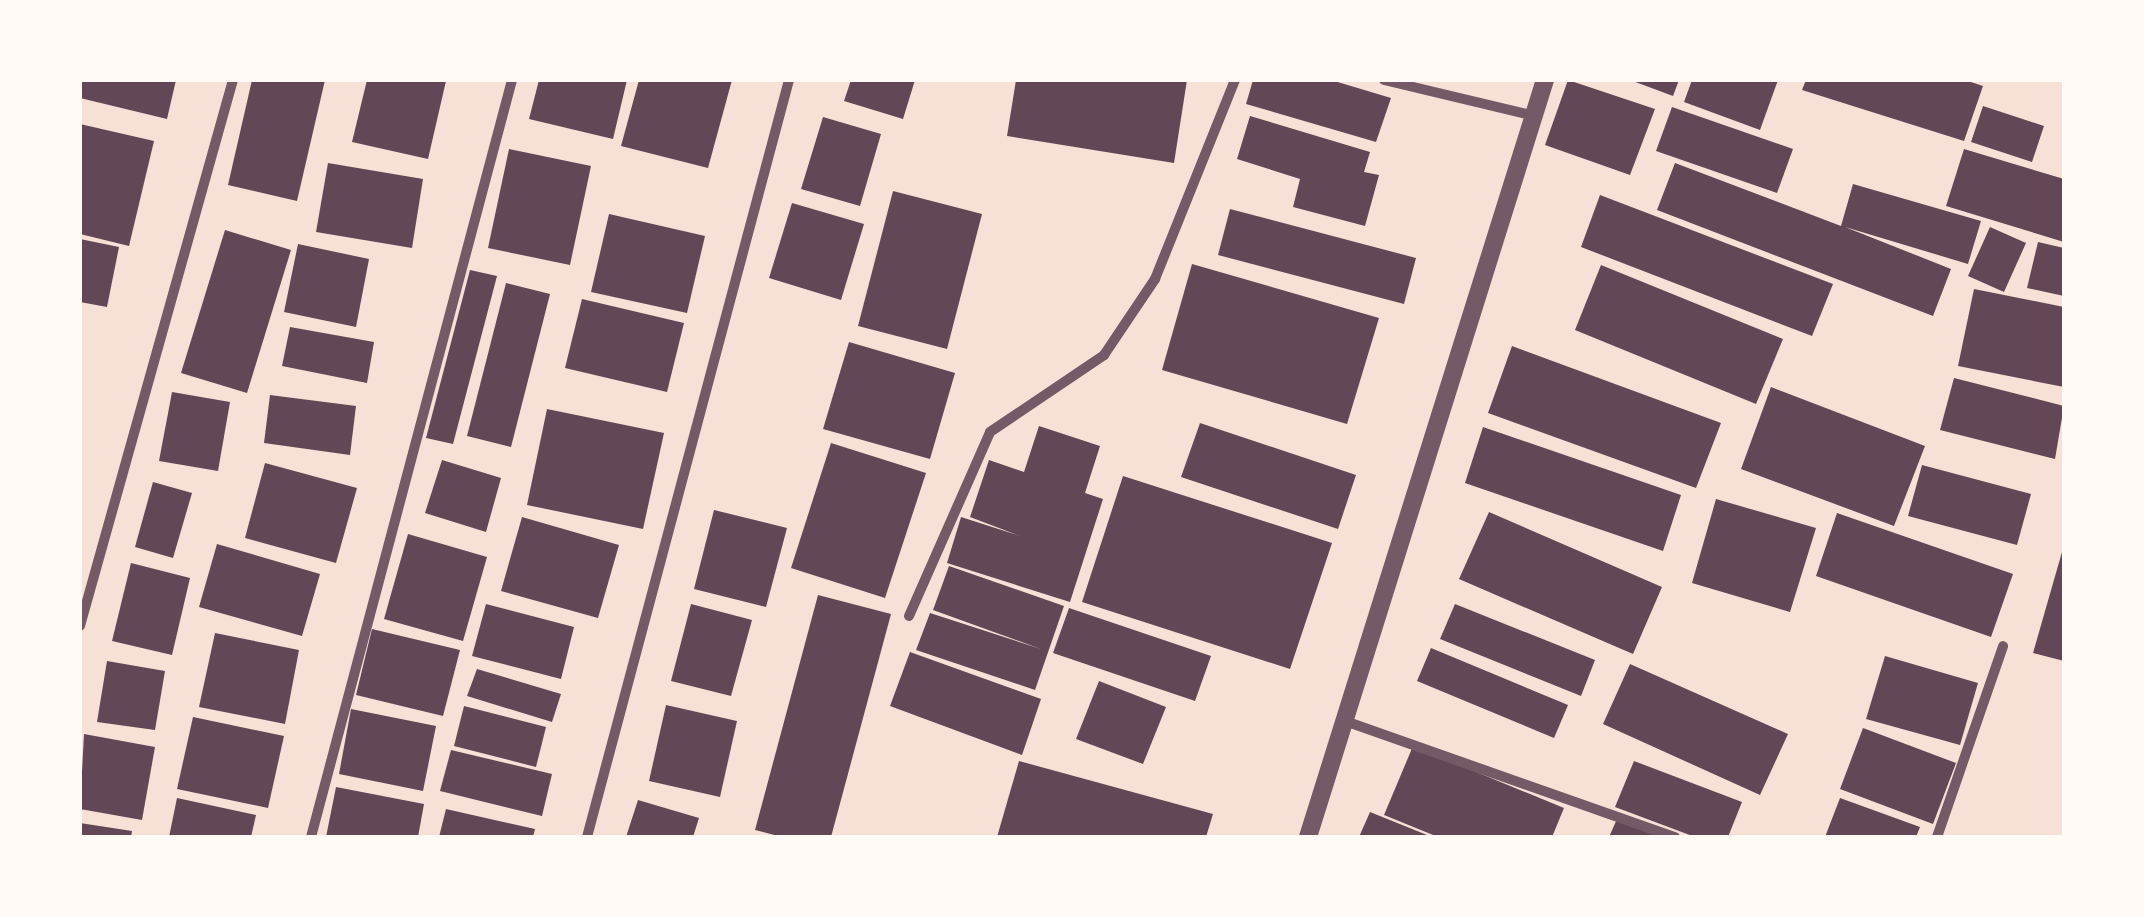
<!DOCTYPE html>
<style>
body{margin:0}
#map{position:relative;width:2144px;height:917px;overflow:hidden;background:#f7e1d7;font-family:Overpass,sans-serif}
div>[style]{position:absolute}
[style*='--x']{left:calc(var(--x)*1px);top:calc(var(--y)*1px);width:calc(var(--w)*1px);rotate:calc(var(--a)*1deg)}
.building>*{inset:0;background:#644757}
.minor>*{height:10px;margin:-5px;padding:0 5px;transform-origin:5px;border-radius:5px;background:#755966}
.tertiary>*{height:18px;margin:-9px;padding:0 9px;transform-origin:9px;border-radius:9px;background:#755966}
span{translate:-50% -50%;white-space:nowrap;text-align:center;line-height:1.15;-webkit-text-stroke:8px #fffaf5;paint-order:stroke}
.frame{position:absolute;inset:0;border:82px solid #fffaf5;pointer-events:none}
</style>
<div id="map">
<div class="building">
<i style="clip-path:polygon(80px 80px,176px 80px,167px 119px,80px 98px)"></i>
<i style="clip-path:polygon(252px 80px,325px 80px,297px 201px,228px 185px)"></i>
<i style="clip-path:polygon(367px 80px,446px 81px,428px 159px,352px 142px)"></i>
<i style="clip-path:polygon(539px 80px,627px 80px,613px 139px,529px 119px)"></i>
<i style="clip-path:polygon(639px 80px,732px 80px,708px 168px,621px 146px)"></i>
<i style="clip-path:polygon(851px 80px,915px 80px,903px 119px,844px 101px)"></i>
<i style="clip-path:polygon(1016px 80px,1187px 80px,1174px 163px,1007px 136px)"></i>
<i style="clip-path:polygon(1253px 80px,1331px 80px,1391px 98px,1376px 142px,1246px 104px)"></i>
<i style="clip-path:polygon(1568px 80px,1655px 109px,1630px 175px,1545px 145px)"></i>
<i style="clip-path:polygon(1630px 80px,1679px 80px,1673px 96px)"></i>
<i style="clip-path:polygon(1692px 80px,1778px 80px,1760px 130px,1684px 102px)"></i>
<i style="clip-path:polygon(1806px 80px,1965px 80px,1983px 86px,1964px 141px,1802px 90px)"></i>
<i style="clip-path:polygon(1983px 106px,2044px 126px,2032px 162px,1971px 142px)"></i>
<i style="clip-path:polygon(1672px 107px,1793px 149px,1777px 193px,1656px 151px)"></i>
<i style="clip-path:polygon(1250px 116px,1370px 152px,1364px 172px,1379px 175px,1365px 226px,1293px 207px,1300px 179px,1237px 159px)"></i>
<i style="clip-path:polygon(823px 117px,881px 134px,860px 206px,801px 189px)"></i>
<i style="clip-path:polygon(80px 124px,154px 141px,129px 246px,80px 234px)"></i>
<i style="clip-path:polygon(509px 149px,591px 166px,570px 265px,488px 248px)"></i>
<i style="clip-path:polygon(1964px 149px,2064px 179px,2064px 242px,1946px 206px)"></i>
<i style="clip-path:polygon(328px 163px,423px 179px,412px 248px,316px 232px)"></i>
<i style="clip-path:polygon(1675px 163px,1841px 226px,1853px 184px,1981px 221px,1968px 264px,1845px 227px,1951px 269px,1933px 316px,1657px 210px)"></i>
<i style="clip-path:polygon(893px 191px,982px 214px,947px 349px,858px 326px)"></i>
<i style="clip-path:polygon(1600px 195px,1833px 284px,1812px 336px,1581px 247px)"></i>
<i style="clip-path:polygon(792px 203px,864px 224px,841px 300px,769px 278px)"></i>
<i style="clip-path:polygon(1230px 209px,1416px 258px,1404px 304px,1218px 255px)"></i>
<i style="clip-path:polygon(609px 214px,705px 236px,687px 313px,591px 292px)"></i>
<i style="clip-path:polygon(1990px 227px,2026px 243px,2004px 292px,1968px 276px)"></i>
<i style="clip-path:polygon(225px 230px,291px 250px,247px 393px,181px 373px)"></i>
<i style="clip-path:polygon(80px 239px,119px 247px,107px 307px,80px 302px)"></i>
<i style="clip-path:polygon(2038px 242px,2064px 248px,2064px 296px,2027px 288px)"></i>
<i style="clip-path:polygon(298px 244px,369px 259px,356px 327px,284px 312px)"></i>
<i style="clip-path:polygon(1192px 264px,1379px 318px,1347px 424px,1162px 370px)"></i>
<i style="clip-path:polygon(1601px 265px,1783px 339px,1756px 404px,1575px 330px)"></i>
<i style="clip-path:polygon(470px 270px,497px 276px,453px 444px,426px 438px)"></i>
<i style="clip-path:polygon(506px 283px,550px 294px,511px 447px,467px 436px)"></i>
<i style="clip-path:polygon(1974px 289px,2064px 307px,2064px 387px,1958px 366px)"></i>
<i style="clip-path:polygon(582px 299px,684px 323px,667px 392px,565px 368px)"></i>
<i style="clip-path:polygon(290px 327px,374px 342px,367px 383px,282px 366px)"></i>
<i style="clip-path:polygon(849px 342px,955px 373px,930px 459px,823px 429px)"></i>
<i style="clip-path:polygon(1512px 346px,1721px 423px,1696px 488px,1488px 413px)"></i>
<i style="clip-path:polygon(1954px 378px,2064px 406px,2055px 459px,1940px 430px)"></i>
<i style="clip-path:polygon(1771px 387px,1925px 446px,1894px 526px,1741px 469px)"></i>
<i style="clip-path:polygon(172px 392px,230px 402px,218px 471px,159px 461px)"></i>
<i style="clip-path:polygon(270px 395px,356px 406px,350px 455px,264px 443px)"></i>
<i style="clip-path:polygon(547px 409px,664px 433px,643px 529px,527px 505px)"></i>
<i style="clip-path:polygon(1200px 423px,1356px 475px,1338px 529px,1181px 477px)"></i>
<i style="clip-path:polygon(1039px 426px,1100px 446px,1085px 493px,1103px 499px,1070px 602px,947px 563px,961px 517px,1020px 536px,970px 517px,989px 460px,1024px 472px)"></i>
<i style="clip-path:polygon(1483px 427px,1681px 495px,1663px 551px,1465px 483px)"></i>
<i style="clip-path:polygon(831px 443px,926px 473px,885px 598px,791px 568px)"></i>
<i style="clip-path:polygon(442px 460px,501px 478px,486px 532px,425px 513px)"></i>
<i style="clip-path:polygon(265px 463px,357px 488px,336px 563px,245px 538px)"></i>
<i style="clip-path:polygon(1922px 465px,2031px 494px,2017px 545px,1908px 516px)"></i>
<i style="clip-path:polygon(1123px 476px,1332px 543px,1290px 669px,1082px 602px)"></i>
<i style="clip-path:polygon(153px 482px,192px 493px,173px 558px,135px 547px)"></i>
<i style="clip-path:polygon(1716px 499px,1816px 528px,1790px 612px,1692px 583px)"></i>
<i style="clip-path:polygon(714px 510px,787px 528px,766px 607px,694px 589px)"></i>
<i style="clip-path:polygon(1489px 512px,1662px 587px,1633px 654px,1459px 579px)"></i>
<i style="clip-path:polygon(1837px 513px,2013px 574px,1991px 637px,1816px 576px)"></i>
<i style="clip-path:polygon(522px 517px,619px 545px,598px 618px,501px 591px)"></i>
<i style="clip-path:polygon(408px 534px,487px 557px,463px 641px,384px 619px)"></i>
<i style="clip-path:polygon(217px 544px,320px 574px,302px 636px,199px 607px)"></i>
<i style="clip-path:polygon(2064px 545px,2064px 661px,2033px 653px)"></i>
<i style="clip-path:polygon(131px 563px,190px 578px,172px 655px,112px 641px)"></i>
<i style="clip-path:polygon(949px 566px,1064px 606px,1035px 690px,916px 650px,930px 613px,1041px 649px,933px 610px)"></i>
<i style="clip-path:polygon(818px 595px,891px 614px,831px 837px,782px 837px,755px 830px)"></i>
<i style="clip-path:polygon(486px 604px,574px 627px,561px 679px,472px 656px)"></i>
<i style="clip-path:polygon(691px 604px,752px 620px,731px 696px,671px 681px)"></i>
<i style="clip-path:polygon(1455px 604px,1595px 660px,1581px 696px,1440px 639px)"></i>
<i style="clip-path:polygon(1069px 608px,1211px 656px,1195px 701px,1053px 653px)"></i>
<i style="clip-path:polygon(372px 629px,460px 650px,443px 716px,356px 695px)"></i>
<i style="clip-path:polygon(215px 633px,299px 650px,285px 724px,199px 707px)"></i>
<i style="clip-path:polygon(1431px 648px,1568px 705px,1554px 738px,1417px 681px)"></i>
<i style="clip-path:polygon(910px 652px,1041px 699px,1022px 755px,890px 706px)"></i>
<i style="clip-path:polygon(1885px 656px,1978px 683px,1960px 745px,1866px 719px)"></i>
<i style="clip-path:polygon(107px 661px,165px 671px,155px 730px,97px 722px)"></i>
<i style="clip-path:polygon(1630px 664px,1788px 734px,1760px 795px,1603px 724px)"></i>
<i style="clip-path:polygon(477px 669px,561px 694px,552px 722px,467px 696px)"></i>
<i style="clip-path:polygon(1099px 681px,1166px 707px,1143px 764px,1076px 739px)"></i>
<i style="clip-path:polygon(666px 705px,737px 721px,720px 797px,649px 781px)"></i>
<i style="clip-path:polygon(464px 706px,546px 727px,536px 767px,454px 746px)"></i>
<i style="clip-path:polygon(351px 709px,436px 726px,423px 791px,339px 774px)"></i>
<i style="clip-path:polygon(193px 717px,284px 736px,268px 808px,177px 789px)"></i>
<i style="clip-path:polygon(1863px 728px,1956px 763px,1933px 824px,1840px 789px)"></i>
<i style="clip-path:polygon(84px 734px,155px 747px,142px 820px,80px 809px)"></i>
<i style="clip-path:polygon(1413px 746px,1564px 808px,1552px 837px,1438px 837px,1384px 815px)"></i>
<i style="clip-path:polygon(451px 750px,552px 774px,542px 816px,440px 791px)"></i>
<i style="clip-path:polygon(1019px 761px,1213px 814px,1206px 837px,997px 837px)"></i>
<i style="clip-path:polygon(1634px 761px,1742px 802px,1728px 837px,1695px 837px,1615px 807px)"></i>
<i style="clip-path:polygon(336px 787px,424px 804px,418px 837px,326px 837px)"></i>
<i style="clip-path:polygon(177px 798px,256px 815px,251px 837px,169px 837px)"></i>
<i style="clip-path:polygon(1840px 798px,1920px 827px,1916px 837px,1825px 837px)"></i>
<i style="clip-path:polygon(638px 800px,699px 818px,693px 837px,626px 837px)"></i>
<i style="clip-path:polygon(446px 809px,535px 829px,533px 837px,439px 837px)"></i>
<i style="clip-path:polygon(1370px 812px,1432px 837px,1359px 837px)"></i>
<i style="clip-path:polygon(1617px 819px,1661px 837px,1609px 837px)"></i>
<i style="clip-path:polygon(80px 823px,132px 831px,131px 837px,80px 837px)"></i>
</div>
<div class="minor">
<i style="--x:1384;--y:80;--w:155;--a:13.4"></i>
<i style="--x:909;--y:616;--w:201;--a:-66.2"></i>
<i style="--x:990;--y:432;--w:138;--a:-34"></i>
<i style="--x:1104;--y:355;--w:92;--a:-56.1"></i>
<i style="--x:1155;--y:279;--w:214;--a:-68.1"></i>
<i style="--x:80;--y:626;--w:567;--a:-74.35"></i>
<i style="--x:1345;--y:721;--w:350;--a:19.4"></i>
<i style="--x:311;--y:837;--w:783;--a:-75.13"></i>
<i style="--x:587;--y:837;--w:783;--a:-75.06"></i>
<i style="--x:1937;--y:837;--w:202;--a:-70.9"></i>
</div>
<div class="tertiary">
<i style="--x:1308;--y:837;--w:793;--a:-72.62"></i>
</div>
<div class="frame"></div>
</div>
